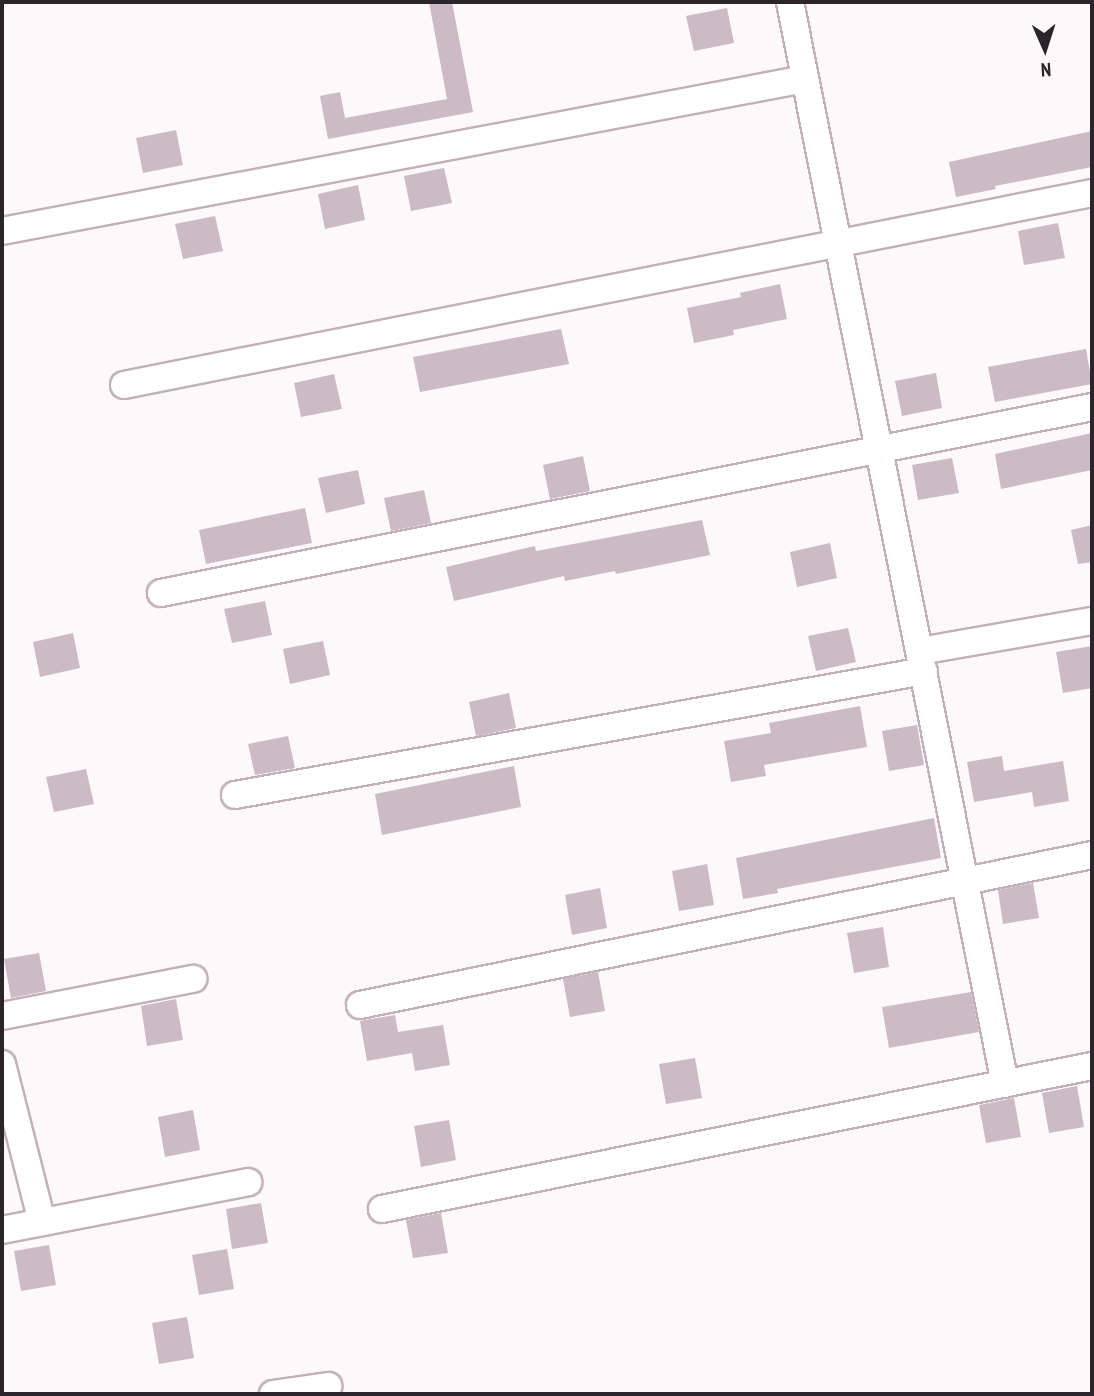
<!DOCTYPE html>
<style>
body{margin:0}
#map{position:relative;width:1094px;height:1396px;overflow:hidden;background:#fdf9fb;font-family:"PT Sans Narrow",sans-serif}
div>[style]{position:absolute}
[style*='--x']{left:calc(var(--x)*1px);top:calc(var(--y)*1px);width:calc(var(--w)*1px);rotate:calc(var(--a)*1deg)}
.building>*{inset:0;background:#ccbac4}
.roads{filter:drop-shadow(2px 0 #c2b0ba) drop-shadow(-2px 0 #c2b0ba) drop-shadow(0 2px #c2b0ba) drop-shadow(0 -2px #c2b0ba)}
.minor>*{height:26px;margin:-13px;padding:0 13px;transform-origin:13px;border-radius:13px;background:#fff}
span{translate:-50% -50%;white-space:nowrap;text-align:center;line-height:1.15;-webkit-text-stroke:5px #fdf9fb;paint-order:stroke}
.frame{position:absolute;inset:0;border:4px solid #2b2428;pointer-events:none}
.north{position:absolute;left:1010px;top:14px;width:70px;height:70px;-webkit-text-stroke:5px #fdf9fb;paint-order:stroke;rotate:177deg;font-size:19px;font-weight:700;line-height:28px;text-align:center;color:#2b2428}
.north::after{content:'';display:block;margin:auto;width:24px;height:32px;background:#2b2428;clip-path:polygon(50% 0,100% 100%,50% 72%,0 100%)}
</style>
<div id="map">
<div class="building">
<i style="clip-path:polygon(429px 2px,452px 2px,473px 112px,328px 139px,320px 96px,340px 92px,345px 118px,447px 99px)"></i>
<i style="clip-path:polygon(727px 8px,734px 43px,694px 51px,686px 16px)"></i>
<i style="clip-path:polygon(176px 130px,183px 165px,143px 173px,136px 138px)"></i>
<i style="clip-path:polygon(1092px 131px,1092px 167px,995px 186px,996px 189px,956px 197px,949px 162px)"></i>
<i style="clip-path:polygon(444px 168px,452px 203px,411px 211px,404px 176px)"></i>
<i style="clip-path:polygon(358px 185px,365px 220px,325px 229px,318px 194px)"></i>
<i style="clip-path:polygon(215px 216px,223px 251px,183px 259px,175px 224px)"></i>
<i style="clip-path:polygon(1058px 223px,1065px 258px,1024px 265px,1018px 231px)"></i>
<i style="clip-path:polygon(780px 284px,787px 319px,733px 330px,734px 335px,694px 343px,687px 308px,741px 297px,740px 293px)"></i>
<i style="clip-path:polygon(561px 329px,569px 364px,420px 392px,413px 357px)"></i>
<i style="clip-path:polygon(1086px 349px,1092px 384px,995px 402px,988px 367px)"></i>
<i style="clip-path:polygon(936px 373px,942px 408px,902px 416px,895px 381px)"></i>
<i style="clip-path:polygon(334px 374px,342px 409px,301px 417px,294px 383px)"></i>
<i style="clip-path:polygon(1092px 433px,1092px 470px,1001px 489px,995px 454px)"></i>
<i style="clip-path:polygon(583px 456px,590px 491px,550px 499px,543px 465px)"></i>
<i style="clip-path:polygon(952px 458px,959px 493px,918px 500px,912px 465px)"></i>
<i style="clip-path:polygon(358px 470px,365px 504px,326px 513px,318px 478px)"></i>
<i style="clip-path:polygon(424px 490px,431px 523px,391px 531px,384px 498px)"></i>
<i style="clip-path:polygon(305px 508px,312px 543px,206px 564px,199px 530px)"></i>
<i style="clip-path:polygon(702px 520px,710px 555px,616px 574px,615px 571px,565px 581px,564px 576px,454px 601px,446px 567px,535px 546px,536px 551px)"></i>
<i style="clip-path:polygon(1092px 525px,1092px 562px,1078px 564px,1071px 530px)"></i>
<i style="clip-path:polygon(830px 543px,837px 578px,797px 587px,790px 552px)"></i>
<i style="clip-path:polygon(265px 601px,272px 635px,232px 643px,224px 609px)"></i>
<i style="clip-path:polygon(848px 628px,856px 662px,816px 671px,808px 636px)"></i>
<i style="clip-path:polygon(73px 633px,80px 668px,40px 677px,33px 642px)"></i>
<i style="clip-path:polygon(323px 641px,330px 675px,290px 684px,283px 649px)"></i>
<i style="clip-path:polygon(1092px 646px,1092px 688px,1063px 693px,1056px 652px)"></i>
<i style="clip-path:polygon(509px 693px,516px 728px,476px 736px,469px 702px)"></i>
<i style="clip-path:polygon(860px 706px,867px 747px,764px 765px,766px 776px,731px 782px,724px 741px,771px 733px,769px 723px)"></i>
<i style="clip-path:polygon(917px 725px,924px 765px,889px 771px,882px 731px)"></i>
<i style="clip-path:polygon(288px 736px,295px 768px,255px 775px,248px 744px)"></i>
<i style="clip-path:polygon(1002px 756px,1004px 771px,1063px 761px,1069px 801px,1034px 807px,1032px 792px,974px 802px,967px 762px)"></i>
<i style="clip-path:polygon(514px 766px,521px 807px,382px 835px,375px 794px)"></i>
<i style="clip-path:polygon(86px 769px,94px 804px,54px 812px,46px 777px)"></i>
<i style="clip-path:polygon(934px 818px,941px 858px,777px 889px,778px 893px,743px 899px,736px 858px)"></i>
<i style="clip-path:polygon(707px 864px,714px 905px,679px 911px,672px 871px)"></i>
<i style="clip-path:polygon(1033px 883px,1039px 918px,1003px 924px,998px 890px)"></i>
<i style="clip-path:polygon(600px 888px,607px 928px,572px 935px,565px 895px)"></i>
<i style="clip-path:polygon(883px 927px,889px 967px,854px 973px,847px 933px)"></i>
<i style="clip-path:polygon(39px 953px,46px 991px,11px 998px,4px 959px)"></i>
<i style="clip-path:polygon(598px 972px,605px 1011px,570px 1017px,563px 979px)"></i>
<i style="clip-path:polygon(971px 992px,979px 1032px,889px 1048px,882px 1007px)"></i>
<i style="clip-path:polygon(176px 999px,183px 1040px,147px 1046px,141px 1006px)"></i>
<i style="clip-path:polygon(395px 1015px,398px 1032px,443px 1025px,450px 1065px,415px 1071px,412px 1053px,367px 1061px,360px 1021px)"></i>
<i style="clip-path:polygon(695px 1058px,702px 1098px,666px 1104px,659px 1064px)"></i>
<i style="clip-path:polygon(1077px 1086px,1084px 1127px,1049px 1133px,1042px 1093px)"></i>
<i style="clip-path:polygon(1014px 1098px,1021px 1137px,986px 1143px,979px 1105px)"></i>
<i style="clip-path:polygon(193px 1110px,200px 1150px,165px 1157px,158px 1117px)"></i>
<i style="clip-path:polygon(449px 1120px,456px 1160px,421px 1167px,414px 1126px)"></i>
<i style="clip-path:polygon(261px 1203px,268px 1243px,232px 1249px,226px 1209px)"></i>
<i style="clip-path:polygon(441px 1213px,448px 1253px,413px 1258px,406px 1220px)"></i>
<i style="clip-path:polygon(49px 1245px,56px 1285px,21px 1291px,14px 1251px)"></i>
<i style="clip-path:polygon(227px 1249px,234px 1289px,199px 1295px,192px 1255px)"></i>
<i style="clip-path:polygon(187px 1317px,194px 1358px,159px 1364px,152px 1323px)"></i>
</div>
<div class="roads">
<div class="minor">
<i style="--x:790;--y:2;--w:1103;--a:78.76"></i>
<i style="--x:2;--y:231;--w:817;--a:-10.72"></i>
<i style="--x:124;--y:385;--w:987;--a:-11.22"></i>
<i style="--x:161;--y:593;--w:949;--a:-11.3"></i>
<i style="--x:920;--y:651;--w:175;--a:-9.9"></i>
<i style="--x:235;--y:795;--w:700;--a:-10.2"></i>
<i style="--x:360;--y:1005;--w:747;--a:-11.58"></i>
<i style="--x:2;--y:1016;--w:195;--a:-11"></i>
<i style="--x:2;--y:1064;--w:163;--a:75.8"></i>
<i style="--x:382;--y:1209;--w:724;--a:-11.39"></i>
<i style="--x:2;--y:1230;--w:251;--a:-11"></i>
<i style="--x:273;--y:1394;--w:56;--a:-8.3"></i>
</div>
</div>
<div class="frame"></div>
<div class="north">N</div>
</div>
